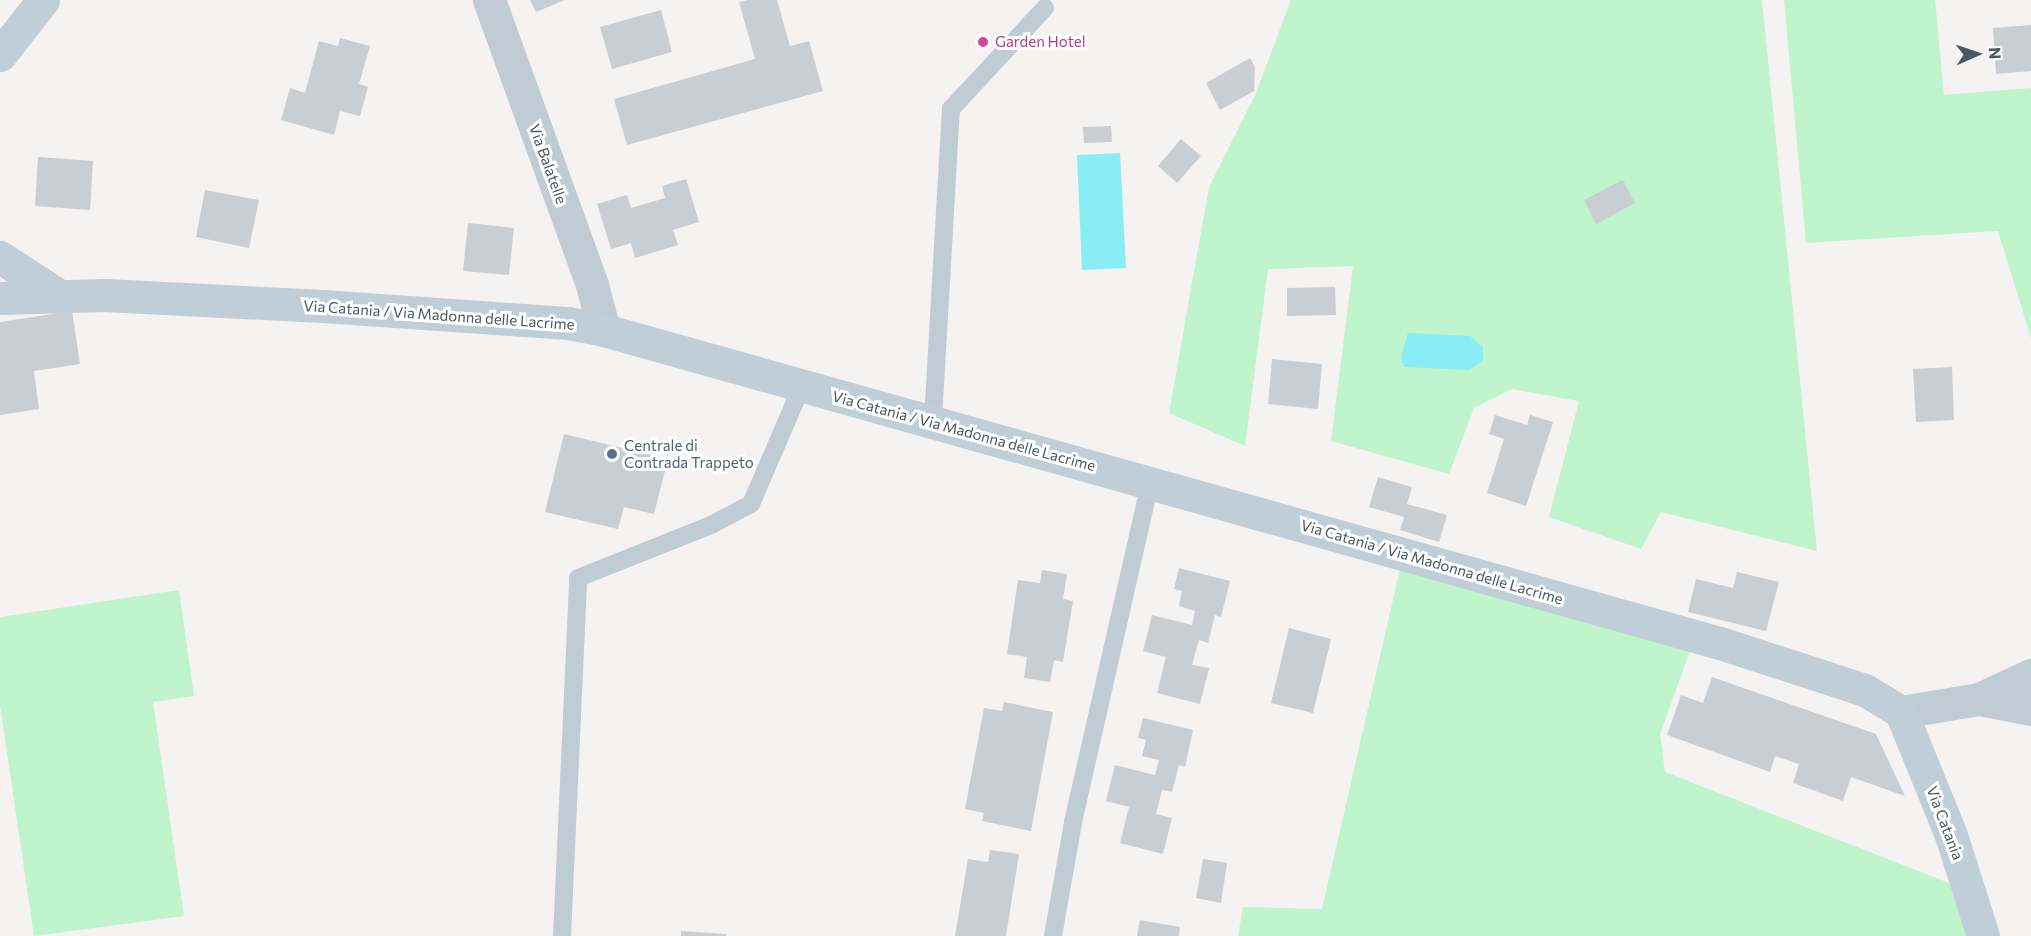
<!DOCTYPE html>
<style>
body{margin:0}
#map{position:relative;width:2031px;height:936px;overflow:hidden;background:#f5f2f2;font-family:Commissioner,sans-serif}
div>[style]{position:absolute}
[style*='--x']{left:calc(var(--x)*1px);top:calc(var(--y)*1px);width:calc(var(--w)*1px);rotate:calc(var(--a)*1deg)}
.green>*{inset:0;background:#bff4cc}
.water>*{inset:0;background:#88edf5}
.building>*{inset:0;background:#c9ced2}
.service>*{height:18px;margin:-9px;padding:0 9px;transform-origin:9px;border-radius:9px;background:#bfccd3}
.minor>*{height:33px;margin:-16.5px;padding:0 16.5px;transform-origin:16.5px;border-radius:16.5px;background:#bfccd3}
.tertiary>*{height:33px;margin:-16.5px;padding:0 16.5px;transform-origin:16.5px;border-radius:16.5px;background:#bfccd3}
.secondary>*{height:33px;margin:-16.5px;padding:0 16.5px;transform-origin:16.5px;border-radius:16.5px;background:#bfced7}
.dots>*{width:16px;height:16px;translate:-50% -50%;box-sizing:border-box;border:3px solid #fff;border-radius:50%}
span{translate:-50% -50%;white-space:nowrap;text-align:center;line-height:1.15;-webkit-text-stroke:6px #fff;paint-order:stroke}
.hotel-label{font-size:15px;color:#b23c85}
.left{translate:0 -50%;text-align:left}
.street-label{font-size:15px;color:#485962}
.service-label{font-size:15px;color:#4e5e75}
.north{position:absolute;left:1947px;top:24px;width:60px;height:60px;-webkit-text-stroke:4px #fff;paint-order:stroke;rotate:87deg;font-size:16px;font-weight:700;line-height:24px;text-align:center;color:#485962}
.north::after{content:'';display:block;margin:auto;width:21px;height:27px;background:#485962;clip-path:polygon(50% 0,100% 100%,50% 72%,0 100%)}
</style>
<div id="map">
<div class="green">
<i style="clip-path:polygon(1291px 0,1762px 0,1817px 551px,1661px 512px,1641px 549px,1549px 517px,1579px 401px,1512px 389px,1474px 408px,1449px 474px,1331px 441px,1353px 266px,1268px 269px,1245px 446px,1169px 413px,1209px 187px,1256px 93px)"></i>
<i style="clip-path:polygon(1784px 0,1935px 0,1944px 95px,2031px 88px,2031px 338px,1998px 231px,1806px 243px)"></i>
<i style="clip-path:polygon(1400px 569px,1691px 648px,1660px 734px,1665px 772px,1949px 883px,1967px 936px,1238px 936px,1243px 907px,1322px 909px)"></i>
<i style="clip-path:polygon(179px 590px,194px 696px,153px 702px,184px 916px,34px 936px,0 705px,0 617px)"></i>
</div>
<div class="water">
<i style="clip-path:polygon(1120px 153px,1126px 268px,1082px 270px,1077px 155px)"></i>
<i style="clip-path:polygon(1408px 333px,1470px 336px,1483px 347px,1483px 361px,1469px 370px,1404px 367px,1401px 357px)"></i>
</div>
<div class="building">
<i style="clip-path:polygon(530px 0,565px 0,536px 12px)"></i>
<i style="clip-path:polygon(748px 0,777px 0,790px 46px,809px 41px,823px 91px,627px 145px,614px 99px,755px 59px,739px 2px)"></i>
<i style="clip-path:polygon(661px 10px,672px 52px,612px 69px,600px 27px)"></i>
<i style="clip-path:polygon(2031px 25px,2031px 71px,1996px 74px,1993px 28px)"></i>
<i style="clip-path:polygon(340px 38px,370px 46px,359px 84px,368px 87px,360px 116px,340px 111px,334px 135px,281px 120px,290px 88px,305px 93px,319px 41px,338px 46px)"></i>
<i style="clip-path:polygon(1250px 58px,1255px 67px,1254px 91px,1220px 110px,1206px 83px)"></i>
<i style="clip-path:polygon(1111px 126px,1112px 142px,1084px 143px,1083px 127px)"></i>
<i style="clip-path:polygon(1181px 139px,1201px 156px,1177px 183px,1158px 166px)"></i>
<i style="clip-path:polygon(38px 157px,93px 161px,90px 210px,35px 206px)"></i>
<i style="clip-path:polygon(686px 179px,699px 222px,673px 230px,678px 245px,635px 258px,631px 243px,611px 249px,597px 204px,627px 195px,631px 208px,665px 198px,662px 186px)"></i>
<i style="clip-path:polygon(1623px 180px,1635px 203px,1596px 224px,1584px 200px)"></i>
<i style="clip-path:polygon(205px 190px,259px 200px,249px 248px,196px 237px)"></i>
<i style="clip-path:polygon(468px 223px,514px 228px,509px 275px,463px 271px)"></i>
<i style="clip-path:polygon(1335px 287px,1336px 315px,1287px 316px,1287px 288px)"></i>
<i style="clip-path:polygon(72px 311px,80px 364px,34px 371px,39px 409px,0 415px,0 322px)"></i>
<i style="clip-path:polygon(1272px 359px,1322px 364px,1318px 409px,1268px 404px)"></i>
<i style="clip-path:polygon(1952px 367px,1954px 420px,1916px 422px,1913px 369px)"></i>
<i style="clip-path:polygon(1495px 415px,1527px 425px,1530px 415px,1553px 422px,1526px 506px,1487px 493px,1504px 439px,1489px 434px)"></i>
<i style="clip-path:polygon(564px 434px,668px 459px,654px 514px,624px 507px,618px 529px,545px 512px)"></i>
<i style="clip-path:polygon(1378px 477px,1412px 487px,1407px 504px,1447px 515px,1439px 542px,1400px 530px,1404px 517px,1369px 507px)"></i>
<i style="clip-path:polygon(1179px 568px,1230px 581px,1221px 617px,1215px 615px,1208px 643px,1199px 640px,1192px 665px,1209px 668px,1200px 704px,1157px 693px,1166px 657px,1143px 651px,1152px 615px,1192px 625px,1195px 611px,1179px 606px,1182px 591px,1174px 589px)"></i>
<i style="clip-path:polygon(1042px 570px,1067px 574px,1063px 599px,1073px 601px,1063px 662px,1054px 660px,1050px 682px,1024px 678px,1027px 657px,1007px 654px,1018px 580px,1040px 583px)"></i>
<i style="clip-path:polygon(1737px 572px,1779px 582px,1766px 631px,1688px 612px,1696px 579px,1733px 588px)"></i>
<i style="clip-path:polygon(1289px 628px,1331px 639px,1313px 713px,1271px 703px)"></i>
<i style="clip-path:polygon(1712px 677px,1876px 734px,1905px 796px,1851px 777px,1843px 801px,1793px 783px,1799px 764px,1775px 756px,1770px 772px,1667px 735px,1681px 695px,1703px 703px)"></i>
<i style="clip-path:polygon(1004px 702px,1053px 712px,1031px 831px,982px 821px,984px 813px,965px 809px,984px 708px,1002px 711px)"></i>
<i style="clip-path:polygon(1143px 718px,1193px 730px,1185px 767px,1179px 765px,1172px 792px,1162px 790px,1156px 814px,1172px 818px,1163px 854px,1120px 843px,1129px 807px,1106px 801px,1115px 765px,1155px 775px,1159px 760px,1142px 756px,1146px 740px,1138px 738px)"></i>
<i style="clip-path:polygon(990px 850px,1019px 854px,1006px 936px,955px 936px,968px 859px,988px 862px)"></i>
<i style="clip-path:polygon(1203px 859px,1227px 863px,1221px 903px,1196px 898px)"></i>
<i style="clip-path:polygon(1140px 920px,1180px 927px,1179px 936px,1137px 936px)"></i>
<i style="clip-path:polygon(681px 931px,726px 934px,726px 936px,681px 936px)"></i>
</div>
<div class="service">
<i style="--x:933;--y:420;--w:312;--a:-86.7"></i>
<i style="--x:951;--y:109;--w:138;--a:-47.1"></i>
<i style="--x:562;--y:936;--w:358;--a:-87.4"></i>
<i style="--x:578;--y:578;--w:143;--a:-21.7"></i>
<i style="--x:711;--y:525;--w:45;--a:-27.7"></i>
<i style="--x:751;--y:504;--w:126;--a:-66.7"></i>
<i style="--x:1053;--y:936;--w:116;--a:-80"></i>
<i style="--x:1073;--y:822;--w:348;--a:-77.2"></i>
</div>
<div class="minor">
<i style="--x:489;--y:0;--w:303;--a:70.1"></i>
<i style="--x:592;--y:285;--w:47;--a:75.1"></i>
<i style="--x:1979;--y:699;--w:53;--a:10.9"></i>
</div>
<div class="tertiary">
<i style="--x:1901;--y:712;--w:79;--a:-9.5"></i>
<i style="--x:1979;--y:699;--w:57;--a:-24.8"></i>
</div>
<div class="secondary">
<i style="--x:0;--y:55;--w:70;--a:-52"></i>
<i style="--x:0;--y:257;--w:72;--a:33"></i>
<i style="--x:0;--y:298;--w:105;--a:-1.6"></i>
<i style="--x:105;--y:295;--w:218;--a:2.9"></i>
<i style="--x:323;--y:306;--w:246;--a:4"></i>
<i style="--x:568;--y:323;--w:37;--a:11"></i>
<i style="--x:604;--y:330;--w:1159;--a:15.67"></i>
<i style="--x:1720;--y:643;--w:152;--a:18"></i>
<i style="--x:1865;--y:690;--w:42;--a:31.4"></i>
<i style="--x:1901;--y:712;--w:133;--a:67.9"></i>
<i style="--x:1951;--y:835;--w:106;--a:72.4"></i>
</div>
<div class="dots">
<i style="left:983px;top:42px;background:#d1479c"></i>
<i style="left:612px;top:454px;background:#5c6f8a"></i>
</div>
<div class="hotel-label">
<span class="left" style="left:995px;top:42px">Garden Hotel</span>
</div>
<div class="street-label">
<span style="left:548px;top:164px;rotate:70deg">Via Balatelle</span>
<span style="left:439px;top:315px;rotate:4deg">Via Catania / Via Madonna delle Lacrime</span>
<span style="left:964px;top:431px;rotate:15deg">Via Catania / Via Madonna delle Lacrime</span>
<span style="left:1432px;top:562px;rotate:16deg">Via Catania / Via Madonna delle Lacrime</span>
<span style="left:1945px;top:823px;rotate:69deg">Via Catania</span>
</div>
<div class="service-label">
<span class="left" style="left:624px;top:454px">Centrale di<br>Contrada Trappeto</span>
</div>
<div class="north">N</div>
</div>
